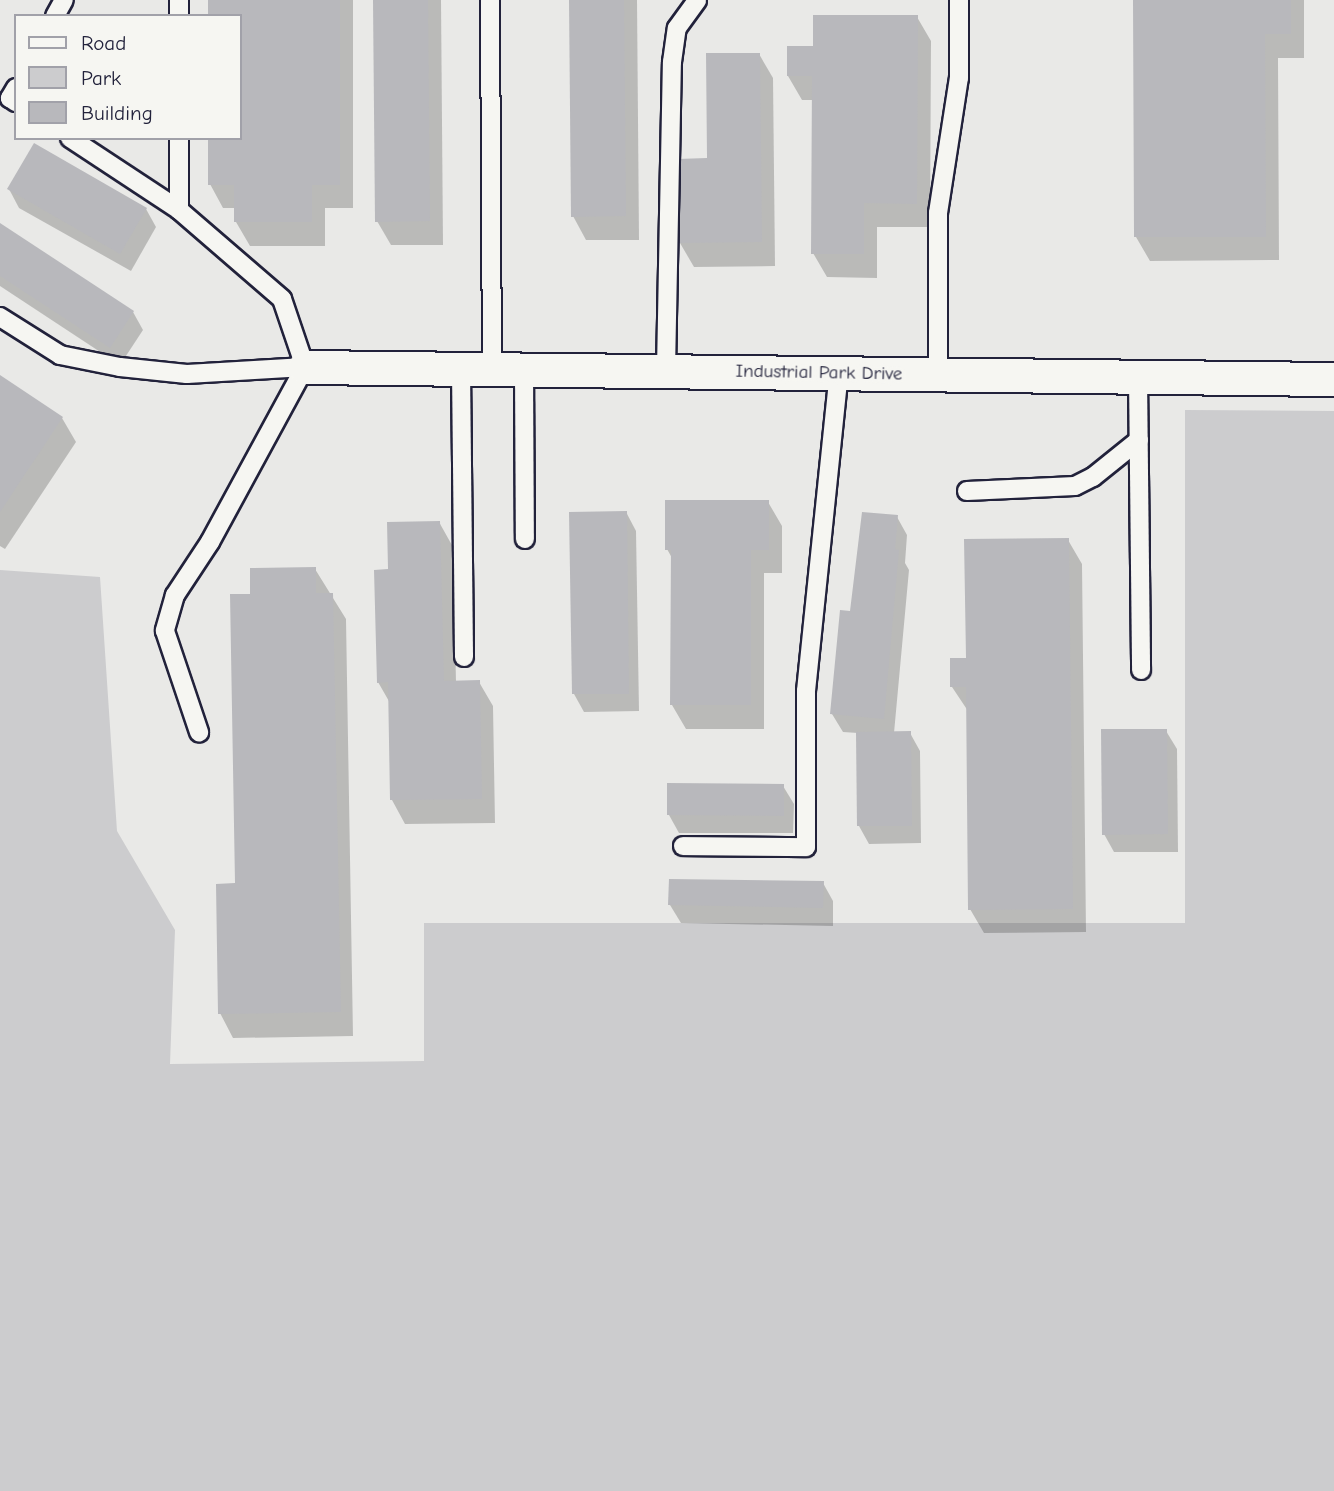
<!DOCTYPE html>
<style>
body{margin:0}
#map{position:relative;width:1334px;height:1491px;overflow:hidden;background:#e9e9e7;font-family:"Comic Neue",sans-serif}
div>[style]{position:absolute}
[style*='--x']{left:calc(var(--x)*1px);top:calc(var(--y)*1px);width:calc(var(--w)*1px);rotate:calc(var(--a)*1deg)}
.green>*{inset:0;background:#ccccce}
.shadow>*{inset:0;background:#0003}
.building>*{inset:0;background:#b8b8bc}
.roads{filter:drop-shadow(2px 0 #22223b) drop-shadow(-2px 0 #22223b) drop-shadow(0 2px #22223b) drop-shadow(0 -2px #22223b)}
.service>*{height:18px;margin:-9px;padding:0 9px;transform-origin:9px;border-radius:9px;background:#f6f6f2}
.minor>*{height:33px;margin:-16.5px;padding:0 16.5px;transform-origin:16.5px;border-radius:16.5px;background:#f6f6f2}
span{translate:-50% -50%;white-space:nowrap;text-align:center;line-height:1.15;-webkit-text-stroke:7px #f6f6f2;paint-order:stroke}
.street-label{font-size:19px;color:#22223b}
.legend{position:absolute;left:14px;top:14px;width:228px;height:126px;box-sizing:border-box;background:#f6f6f2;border:2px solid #a1a1a9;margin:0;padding:9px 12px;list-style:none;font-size:21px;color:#22223b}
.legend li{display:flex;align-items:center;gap:14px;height:35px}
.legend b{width:35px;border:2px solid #a1a1a9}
</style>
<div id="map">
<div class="green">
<i style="clip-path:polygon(1185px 410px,1334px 411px,1334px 1491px,0 1491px,0 570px,100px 577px,117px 831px,175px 930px,170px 1064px,424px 1061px,424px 923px,1185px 923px)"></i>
</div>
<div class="shadow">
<i style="clip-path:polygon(209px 0,353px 0,353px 208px,325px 208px,325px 246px,250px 246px,236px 222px,236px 208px,223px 208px,210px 184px,240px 138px,240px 16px)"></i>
<i style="clip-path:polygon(375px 0,441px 0,443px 245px,391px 245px,377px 221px)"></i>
<i style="clip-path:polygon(571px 0,637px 0,639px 240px,586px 240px,573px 216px)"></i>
<i style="clip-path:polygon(1134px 0,1304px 0,1304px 58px,1278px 58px,1279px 260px,1150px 261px,1136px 237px)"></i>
<i style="clip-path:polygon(917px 17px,931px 41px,930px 227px,877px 227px,877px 278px,827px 277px,813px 253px,814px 100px,802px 100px,788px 76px,815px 48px)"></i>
<i style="clip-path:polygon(759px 54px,773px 78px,775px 266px,694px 267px,680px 243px,709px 160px)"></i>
<i style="clip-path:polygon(9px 189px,146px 209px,156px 227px,131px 271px,19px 208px)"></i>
<i style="clip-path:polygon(0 225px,133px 312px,143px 330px,120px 365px,0 286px)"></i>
<i style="clip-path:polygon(0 377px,62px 418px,76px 442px,5px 549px,0 546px)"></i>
<i style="clip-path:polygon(768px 502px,782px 526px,782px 573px,764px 573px,764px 729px,686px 729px,672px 705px,672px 558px,667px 549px)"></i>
<i style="clip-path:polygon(626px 512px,636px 531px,639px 711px,584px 712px,574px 694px)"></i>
<i style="clip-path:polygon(897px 517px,907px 535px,905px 563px,909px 570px,894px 733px,910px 733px,920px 751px,921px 843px,869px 844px,859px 826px,858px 733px,843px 732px,832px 714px,851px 613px)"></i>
<i style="clip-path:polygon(439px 522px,453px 547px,456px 682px,479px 682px,493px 706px,495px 823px,405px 824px,392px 800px,390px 703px,378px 682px,389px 571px)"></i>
<i style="clip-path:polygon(1068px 540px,1082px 564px,1086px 932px,984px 933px,970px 909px,968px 711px,952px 687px,967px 660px)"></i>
<i style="clip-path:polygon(315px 569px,346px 619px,353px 1036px,233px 1038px,220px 1013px,237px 885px,252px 595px)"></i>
<i style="clip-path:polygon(1166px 731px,1177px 749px,1178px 852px,1114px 852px,1104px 834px)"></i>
<i style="clip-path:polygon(783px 786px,794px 804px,793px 833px,679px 833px,669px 815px)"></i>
<i style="clip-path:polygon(823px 883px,833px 901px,833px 926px,681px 923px,670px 905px)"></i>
</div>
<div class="building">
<i style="clip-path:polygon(208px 0,340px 0,340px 185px,312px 185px,312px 222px,234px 222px,234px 185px,208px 185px,208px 138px,240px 138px,240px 16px,208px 16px)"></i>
<i style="clip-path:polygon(373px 0,428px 0,430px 221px,375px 222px)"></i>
<i style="clip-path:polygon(569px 0,624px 0,626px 216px,571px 217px)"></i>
<i style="clip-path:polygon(1133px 0,1291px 0,1291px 34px,1265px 34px,1266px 237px,1134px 237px)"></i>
<i style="clip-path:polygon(813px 15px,918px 15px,917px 204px,864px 203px,864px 254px,811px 254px,812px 76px,787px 76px,787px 46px,813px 46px)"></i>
<i style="clip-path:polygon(706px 53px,760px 53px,762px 242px,678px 243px,678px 159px,707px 158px)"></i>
<i style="clip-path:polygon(34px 143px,147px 208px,120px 254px,7px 189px)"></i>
<i style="clip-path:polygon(0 223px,134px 311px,110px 348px,0 276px)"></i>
<i style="clip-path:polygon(0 375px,63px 417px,0 512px)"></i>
<i style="clip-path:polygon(665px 500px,769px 500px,769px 550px,751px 550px,751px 705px,670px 705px,671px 550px,665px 550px)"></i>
<i style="clip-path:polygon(627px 511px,629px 694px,572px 694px,569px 512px)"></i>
<i style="clip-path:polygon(862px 512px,898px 515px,895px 549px,899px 550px,884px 719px,830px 714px,840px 610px,850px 611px)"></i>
<i style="clip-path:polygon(440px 521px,444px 681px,480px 680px,482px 799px,390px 800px,388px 682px,377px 683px,374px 570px,388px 569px,387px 522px)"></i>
<i style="clip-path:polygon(1069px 538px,1073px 909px,968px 910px,966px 687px,950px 687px,950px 658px,966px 658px,964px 539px)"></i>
<i style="clip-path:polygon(316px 567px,316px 593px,333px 593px,341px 1012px,218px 1014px,216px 884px,235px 883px,230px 594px,250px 594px,250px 568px)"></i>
<i style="clip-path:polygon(1101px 729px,1167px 729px,1168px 834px,1102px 835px)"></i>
<i style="clip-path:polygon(911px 731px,912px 826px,857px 826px,856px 732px)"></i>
<i style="clip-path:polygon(667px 783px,784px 784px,784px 816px,667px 815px)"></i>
<i style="clip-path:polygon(669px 879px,824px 881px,823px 908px,668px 905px)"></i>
</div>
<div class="roads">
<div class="service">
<i style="--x:179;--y:0;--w:16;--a:90"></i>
<i style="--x:490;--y:0;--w:369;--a:89.7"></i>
<i style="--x:55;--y:16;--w:18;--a:-61"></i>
<i style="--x:16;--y:88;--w:12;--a:121"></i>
<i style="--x:10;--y:98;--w:7;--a:34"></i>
<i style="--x:70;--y:138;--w:131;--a:33.4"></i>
<i style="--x:179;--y:210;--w:136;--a:40.8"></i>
<i style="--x:282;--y:299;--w:72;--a:71.3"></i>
<i style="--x:305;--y:367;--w:199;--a:118.5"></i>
<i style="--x:210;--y:542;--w:64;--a:123.4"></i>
<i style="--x:175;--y:595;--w:37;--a:106"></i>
<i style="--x:165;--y:631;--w:107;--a:71.4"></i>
<i style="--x:179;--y:138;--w:72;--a:90"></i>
<i style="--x:0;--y:317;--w:71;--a:32.3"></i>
<i style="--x:60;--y:355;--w:61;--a:11.3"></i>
<i style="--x:120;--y:367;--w:67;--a:6"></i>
<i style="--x:187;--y:374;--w:118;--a:-3.4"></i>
<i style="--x:461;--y:369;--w:288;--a:89.4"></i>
<i style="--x:524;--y:370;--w:169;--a:89.7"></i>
<i style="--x:666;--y:370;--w:308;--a:-88.9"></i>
<i style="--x:672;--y:62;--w:34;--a:-82"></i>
<i style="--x:677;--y:28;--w:34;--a:-54"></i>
<i style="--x:938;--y:374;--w:161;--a:-90"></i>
<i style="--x:938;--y:213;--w:137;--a:-81.2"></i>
<i style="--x:959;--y:78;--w:78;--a:-90"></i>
<i style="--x:1138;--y:376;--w:294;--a:89.4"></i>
<i style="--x:967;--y:491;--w:108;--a:-2.7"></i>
<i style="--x:1075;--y:486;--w:20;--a:-27"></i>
<i style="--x:1093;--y:477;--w:59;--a:-38.8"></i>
<i style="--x:683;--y:846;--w:123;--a:0.5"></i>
<i style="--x:806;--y:847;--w:156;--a:-90"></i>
<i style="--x:806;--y:691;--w:320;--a:-84.1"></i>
</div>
<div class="minor">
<i style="--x:305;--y:367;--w:1029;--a:0.67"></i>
</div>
</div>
<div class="street-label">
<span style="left:819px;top:373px;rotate:1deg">Industrial Park Drive</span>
</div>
<ul class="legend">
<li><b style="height:9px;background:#f6f6f2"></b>Road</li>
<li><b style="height:19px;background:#ccccce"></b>Park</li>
<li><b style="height:19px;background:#b8b8bc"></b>Building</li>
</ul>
</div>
